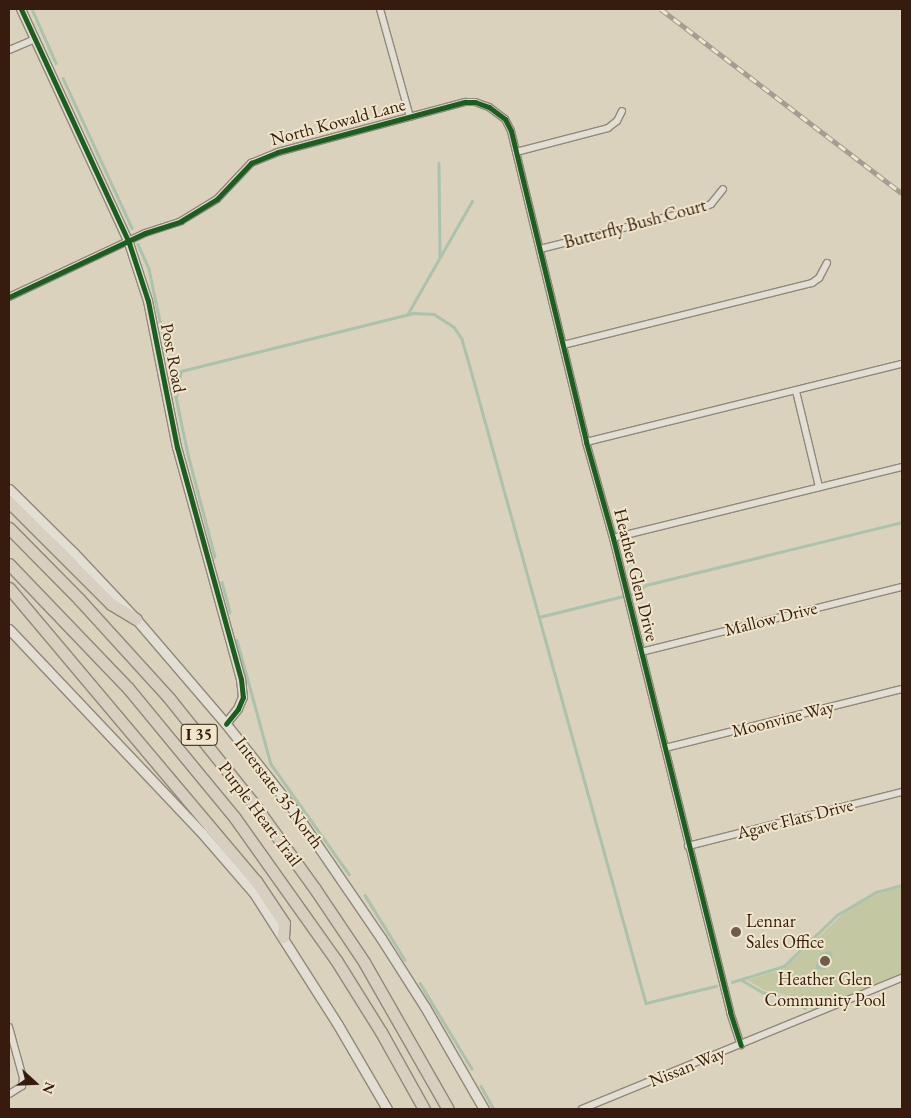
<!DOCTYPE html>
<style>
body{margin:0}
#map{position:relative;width:911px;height:1118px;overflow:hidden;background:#dad2bc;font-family:"EB Garamond",serif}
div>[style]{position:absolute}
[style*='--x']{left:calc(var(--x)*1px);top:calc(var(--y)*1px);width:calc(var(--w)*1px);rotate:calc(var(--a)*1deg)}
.green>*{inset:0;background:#c4c8a2}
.water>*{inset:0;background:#acc2ac}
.stream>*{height:2.5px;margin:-1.25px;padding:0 1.25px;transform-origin:1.25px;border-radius:1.25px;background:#acc2ac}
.roads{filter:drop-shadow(1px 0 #91887b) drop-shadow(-1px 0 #91887b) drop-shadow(0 1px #91887b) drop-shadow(0 -1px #91887b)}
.minor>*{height:6px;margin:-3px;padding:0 3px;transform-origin:3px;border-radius:3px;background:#e2ded3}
.tertiary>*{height:8px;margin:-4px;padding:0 4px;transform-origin:4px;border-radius:4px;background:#e2ded3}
.secondary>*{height:9px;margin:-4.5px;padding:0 4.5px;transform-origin:4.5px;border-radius:4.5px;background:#e2ded3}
.motorway>*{height:11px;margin:-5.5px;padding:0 5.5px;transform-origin:5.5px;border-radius:5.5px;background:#d7cfbf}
.rail>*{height:4.5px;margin-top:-2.25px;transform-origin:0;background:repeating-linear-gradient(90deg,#efe6cb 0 8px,#a49d93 0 16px);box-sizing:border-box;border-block:1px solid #a49d93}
.cycleway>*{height:5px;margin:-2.5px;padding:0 2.5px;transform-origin:2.5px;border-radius:2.5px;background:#1b5e20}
.dots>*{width:14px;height:14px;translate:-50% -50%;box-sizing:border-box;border:2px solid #efe6cb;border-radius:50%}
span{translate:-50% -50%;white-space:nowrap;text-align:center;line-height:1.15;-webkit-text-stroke:4px #efe6cb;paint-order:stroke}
.shield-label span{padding:1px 4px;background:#efe6cb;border:1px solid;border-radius:4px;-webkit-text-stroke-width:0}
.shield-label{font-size:16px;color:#381b0f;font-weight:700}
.street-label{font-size:18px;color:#381b0f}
.poi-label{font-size:18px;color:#381b0f}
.left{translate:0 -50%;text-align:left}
.frame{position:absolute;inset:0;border:10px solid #381b0f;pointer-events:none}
.north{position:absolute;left:10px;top:1058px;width:50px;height:50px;-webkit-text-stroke:4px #efe6cb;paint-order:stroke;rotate:110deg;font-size:14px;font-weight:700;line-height:20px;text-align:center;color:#381b0f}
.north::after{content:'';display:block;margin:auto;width:18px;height:22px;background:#381b0f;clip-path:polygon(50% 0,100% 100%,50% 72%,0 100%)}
</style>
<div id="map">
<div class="green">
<i style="clip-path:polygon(902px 887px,902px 973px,812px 1010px,798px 998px,764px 990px,747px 980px,784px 969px,846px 911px,878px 894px)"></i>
</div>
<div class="water">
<i style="clip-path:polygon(831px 951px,833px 958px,825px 970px,815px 969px,819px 955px,822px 952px)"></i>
</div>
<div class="stream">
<i style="--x:32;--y:9;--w:59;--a:66"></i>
<i style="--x:63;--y:78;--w:165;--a:65.3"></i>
<i style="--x:439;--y:163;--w:94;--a:89.4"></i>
<i style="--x:138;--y:244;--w:27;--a:66"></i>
<i style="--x:149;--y:269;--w:193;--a:78.1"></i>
<i style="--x:189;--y:458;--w:102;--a:75.3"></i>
<i style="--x:407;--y:315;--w:131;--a:-60.3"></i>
<i style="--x:176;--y:398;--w:27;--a:-80"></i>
<i style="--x:181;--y:371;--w:240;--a:-14"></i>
<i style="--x:414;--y:313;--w:20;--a:3"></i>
<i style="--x:434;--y:314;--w:24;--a:33"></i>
<i style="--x:454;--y:327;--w:14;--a:56"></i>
<i style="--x:462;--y:339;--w:18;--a:74"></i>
<i style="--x:467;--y:356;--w:671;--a:74.54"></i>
<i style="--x:646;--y:1003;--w:72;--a:-13.7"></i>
<i style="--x:222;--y:582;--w:31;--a:75"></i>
<i style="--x:539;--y:617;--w:99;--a:-14"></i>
<i style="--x:635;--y:593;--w:14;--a:-36"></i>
<i style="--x:646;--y:585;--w:264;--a:-13.8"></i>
<i style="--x:237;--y:640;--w:129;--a:74.7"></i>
<i style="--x:271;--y:764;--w:135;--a:54.7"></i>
<i style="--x:365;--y:895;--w:76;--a:58.4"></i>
<i style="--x:742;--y:980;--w:23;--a:31"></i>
<i style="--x:762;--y:992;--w:37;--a:14"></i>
<i style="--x:798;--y:1001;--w:10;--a:45"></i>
<i style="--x:732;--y:982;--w:54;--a:-17.1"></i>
<i style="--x:784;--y:966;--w:74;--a:-43.9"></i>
<i style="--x:837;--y:915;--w:45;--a:-30.5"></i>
<i style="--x:876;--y:892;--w:27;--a:-15"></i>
<i style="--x:420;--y:983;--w:100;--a:58.8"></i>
<i style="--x:481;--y:1086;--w:26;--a:61"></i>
</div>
<div class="roads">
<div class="minor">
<i style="--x:380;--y:9;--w:112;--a:74.5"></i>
<i style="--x:9;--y:50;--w:28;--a:-23"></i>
<i style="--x:516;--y:152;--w:95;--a:-14.6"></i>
<i style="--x:608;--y:128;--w:11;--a:-38"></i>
<i style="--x:617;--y:121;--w:11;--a:-63"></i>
<i style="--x:540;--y:249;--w:167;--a:-14.2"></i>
<i style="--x:702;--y:208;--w:10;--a:-24"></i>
<i style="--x:711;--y:204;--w:19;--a:-51"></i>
<i style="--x:9;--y:297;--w:150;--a:-25.2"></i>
<i style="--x:145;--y:233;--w:38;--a:-18"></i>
<i style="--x:181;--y:221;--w:42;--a:-31.4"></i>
<i style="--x:217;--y:199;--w:50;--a:-46.6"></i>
<i style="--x:251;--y:163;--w:29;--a:-22"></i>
<i style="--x:278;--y:152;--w:194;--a:-15"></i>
<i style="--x:465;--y:102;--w:10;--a:0"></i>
<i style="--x:475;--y:102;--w:15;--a:20"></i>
<i style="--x:489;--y:107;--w:20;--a:37"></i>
<i style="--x:505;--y:119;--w:13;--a:63"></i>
<i style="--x:511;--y:131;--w:320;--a:76.4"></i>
<i style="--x:586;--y:442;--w:100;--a:74.3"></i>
<i style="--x:613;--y:538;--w:488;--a:76.1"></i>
<i style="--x:730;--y:1012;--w:35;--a:72"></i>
<i style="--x:563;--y:345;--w:257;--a:-14"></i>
<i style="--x:812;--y:283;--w:9;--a:-36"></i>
<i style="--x:819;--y:278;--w:17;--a:-62"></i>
<i style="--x:796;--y:391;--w:99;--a:76.5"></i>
<i style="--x:586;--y:442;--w:325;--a:-13.9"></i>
<i style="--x:613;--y:538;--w:298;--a:-13.8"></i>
<i style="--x:641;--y:652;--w:269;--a:-14"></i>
<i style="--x:665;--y:748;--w:244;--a:-14"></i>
<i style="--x:688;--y:846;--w:221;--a:-14.2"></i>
<i style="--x:9;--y:1027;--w:53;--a:74.6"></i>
<i style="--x:23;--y:1078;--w:8;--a:97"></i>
<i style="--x:22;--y:1086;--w:15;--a:148"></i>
<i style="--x:582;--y:1109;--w:346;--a:-22.3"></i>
</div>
<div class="tertiary">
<i style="--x:21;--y:9;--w:258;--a:65.2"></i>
<i style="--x:129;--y:243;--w:61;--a:71.9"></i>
<i style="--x:148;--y:301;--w:149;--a:78.8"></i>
<i style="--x:177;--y:447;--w:241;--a:74.6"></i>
<i style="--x:241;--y:679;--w:18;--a:84"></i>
<i style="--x:243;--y:697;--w:13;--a:113"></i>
<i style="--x:238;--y:709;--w:19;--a:129"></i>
</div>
<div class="secondary">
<i style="--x:9;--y:489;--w:91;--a:44.6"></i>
<i style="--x:74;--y:553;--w:91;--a:46.8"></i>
<i style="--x:136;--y:619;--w:138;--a:49.4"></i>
<i style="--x:226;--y:724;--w:107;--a:51.8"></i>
<i style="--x:292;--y:808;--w:158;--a:55.6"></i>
<i style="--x:381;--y:938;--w:82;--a:57.5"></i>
<i style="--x:425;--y:1007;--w:118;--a:60"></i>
<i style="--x:9;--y:629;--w:281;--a:46.6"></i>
<i style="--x:202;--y:833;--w:79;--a:49.1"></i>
<i style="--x:254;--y:893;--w:156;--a:57.5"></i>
<i style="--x:338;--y:1025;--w:97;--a:59.7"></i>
</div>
<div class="motorway">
<i style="--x:9;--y:502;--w:144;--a:45"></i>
<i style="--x:111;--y:604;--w:29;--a:31"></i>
<i style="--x:9;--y:528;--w:100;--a:45.4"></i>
<i style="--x:79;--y:599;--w:134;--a:47.7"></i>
<i style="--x:169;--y:698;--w:134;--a:51.3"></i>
<i style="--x:253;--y:803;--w:106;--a:54.2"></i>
<i style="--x:315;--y:889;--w:88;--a:56.1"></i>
<i style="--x:364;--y:962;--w:169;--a:60.3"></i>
<i style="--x:9;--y:564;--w:172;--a:46.2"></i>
<i style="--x:128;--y:688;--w:168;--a:50.5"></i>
<i style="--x:235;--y:818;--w:174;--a:54.6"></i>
<i style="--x:336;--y:960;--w:85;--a:58"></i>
<i style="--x:381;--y:1032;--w:88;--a:60.8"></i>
<i style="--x:9;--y:588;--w:383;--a:49.9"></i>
<i style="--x:256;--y:881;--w:50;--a:56.3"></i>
<i style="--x:284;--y:923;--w:14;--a:94"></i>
</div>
</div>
<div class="rail">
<i style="--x:661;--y:9;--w:303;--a:37.4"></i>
</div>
<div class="cycleway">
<i style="--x:21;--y:9;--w:258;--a:65.2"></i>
<i style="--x:129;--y:243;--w:61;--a:71.9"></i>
<i style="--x:148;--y:301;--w:149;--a:78.8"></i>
<i style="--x:177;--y:447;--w:241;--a:74.6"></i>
<i style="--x:241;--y:679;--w:18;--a:84"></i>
<i style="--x:243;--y:697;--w:13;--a:113"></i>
<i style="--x:238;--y:709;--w:19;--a:129"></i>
<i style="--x:9;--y:297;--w:150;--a:-25.2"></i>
<i style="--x:145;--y:233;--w:38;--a:-18"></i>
<i style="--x:181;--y:221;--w:42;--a:-31.4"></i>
<i style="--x:217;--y:199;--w:50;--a:-46.6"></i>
<i style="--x:251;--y:163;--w:29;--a:-22"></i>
<i style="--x:278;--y:152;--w:194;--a:-15"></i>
<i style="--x:465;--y:102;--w:10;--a:0"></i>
<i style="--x:475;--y:102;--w:15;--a:20"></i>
<i style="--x:489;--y:107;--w:20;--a:37"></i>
<i style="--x:505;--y:119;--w:13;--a:63"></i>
<i style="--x:511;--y:131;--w:320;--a:76.4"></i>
<i style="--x:586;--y:442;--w:100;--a:74.3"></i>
<i style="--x:613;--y:538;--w:488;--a:76.1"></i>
<i style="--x:730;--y:1012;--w:35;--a:72"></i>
</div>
<div class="dots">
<i style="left:736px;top:932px;background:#715b4c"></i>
<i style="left:825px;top:961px;background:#715b4c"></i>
</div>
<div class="shield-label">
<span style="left:199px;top:735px">I 35</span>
</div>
<div class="street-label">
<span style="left:338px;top:122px;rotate:-15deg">North Kowald Lane</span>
<span style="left:635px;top:224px;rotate:-15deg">Butterfly Bush Court</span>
<span style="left:173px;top:358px;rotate:79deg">Post Road</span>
<span style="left:636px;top:575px;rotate:76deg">Heather Glen Drive</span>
<span style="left:771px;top:619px;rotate:-14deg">Mallow Drive</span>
<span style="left:783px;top:719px;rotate:-14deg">Moonvine Way</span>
<span style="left:279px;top:793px;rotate:53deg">Interstate 35 North</span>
<span style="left:260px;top:814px;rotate:53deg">Purple Heart Trail</span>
<span style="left:795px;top:819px;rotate:-14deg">Agave Flats Drive</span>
<span style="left:687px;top:1067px;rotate:-22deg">Nissan Way</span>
</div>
<div class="poi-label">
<span class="left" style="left:746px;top:932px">Lennar<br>Sales Office</span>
<span style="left:825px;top:990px">Heather Glen<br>Community Pool</span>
</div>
<div class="frame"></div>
<div class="north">N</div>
</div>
